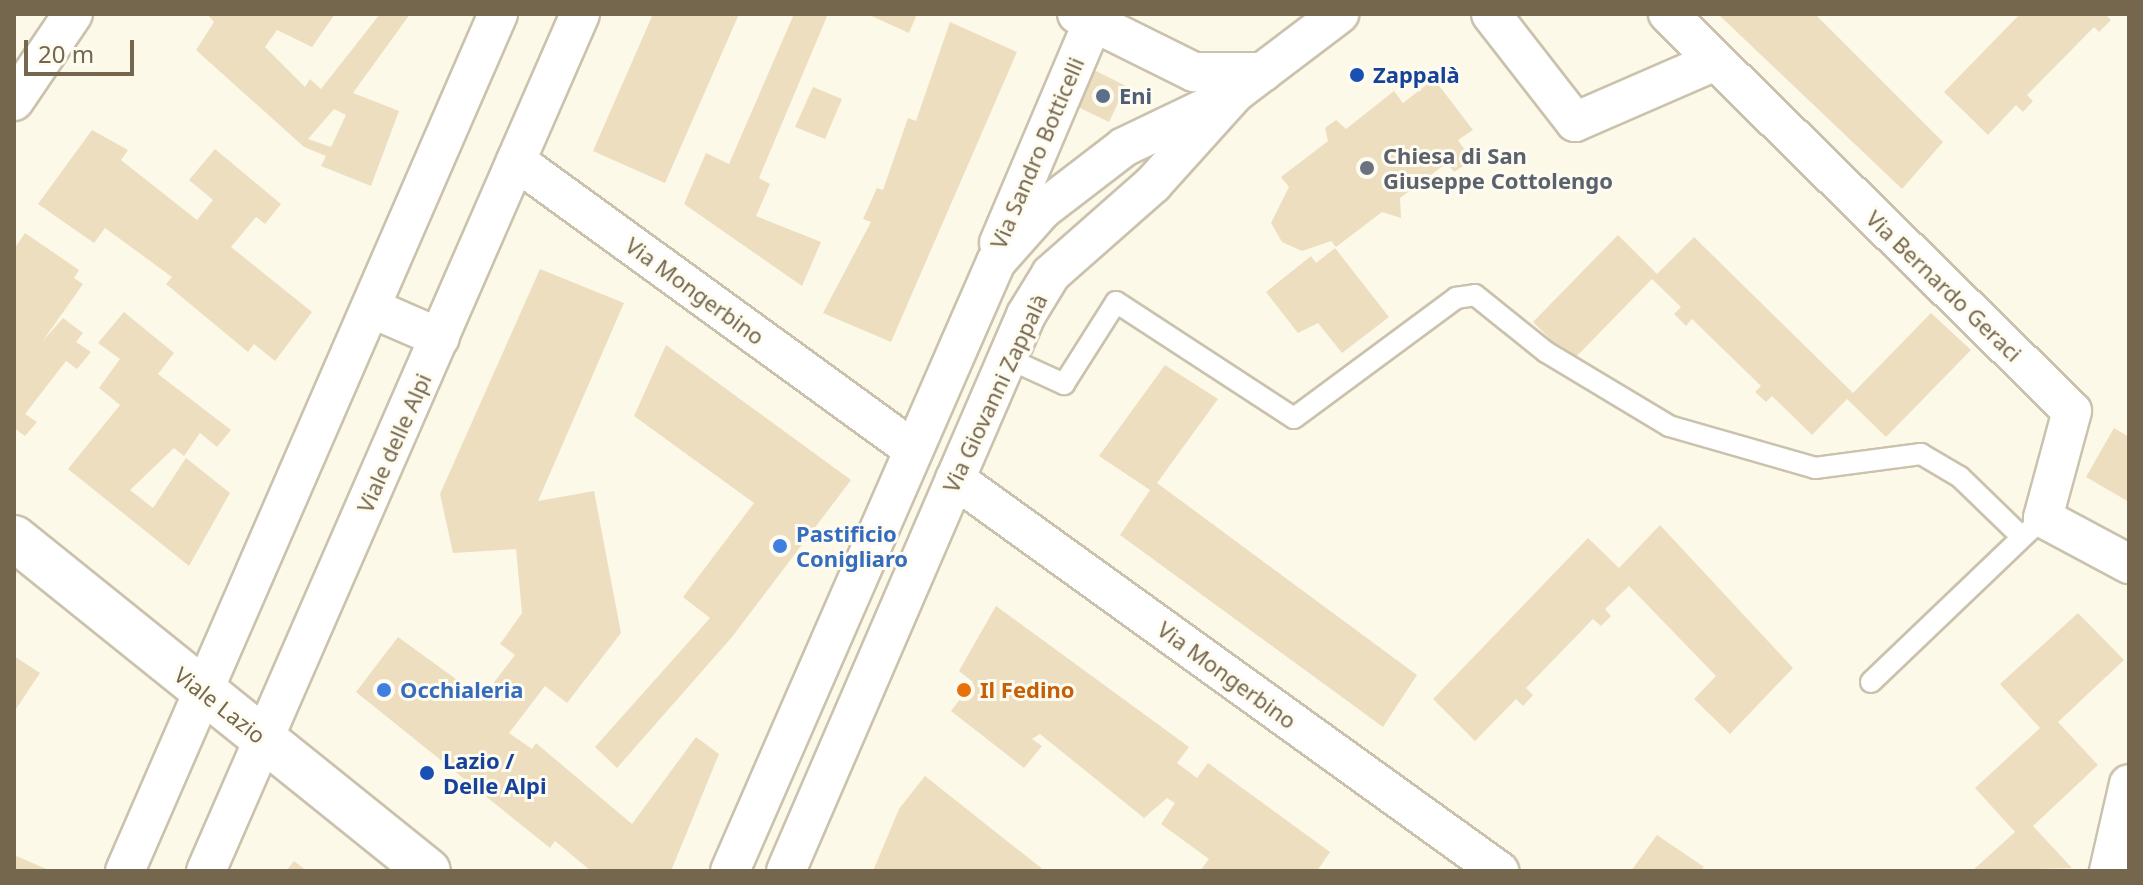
<!DOCTYPE html>
<meta charset="utf-8">
<style>
body{margin:0}
#map{position:relative;width:2143px;height:885px;overflow:hidden;background:#fcf9e9;font-family:"Noto Sans",sans-serif}
div>[style]{position:absolute}
[style*='--x']{left:calc(var(--x)*1px);top:calc(var(--y)*1px);width:calc(var(--w)*1px);rotate:calc(var(--a)*1deg)}
.building>*{inset:0;background:#eedec0}
.roads{filter:drop-shadow(2px 0 #cbc2ad) drop-shadow(-2px 0 #cbc2ad) drop-shadow(0 2px #cbc2ad) drop-shadow(0 -2px #cbc2ad)}
.service>*{height:20px;margin:-10px;padding:0 10px;transform-origin:10px;border-radius:10px;background:#fff}
.minor>*{height:38px;margin:-19px;padding:0 19px;transform-origin:19px;border-radius:19px;background:#fff}
.tertiary>*{height:44px;margin:-22px;padding:0 22px;transform-origin:22px;border-radius:22px;background:#fff}
.dots>*{width:22px;height:22px;translate:-50% -50%;box-sizing:border-box;border:4px solid #fefcf0;border-radius:50%}
span{translate:-50% -50%;white-space:nowrap;text-align:center;line-height:1.15;-webkit-text-stroke:6px #fefcf0;paint-order:stroke}
.transit-label{font-size:22px;color:#164399;font-weight:700}
.left{translate:0 -50%;text-align:left}
.service-label{font-size:22px;color:#4e5e75;font-weight:700}
.street-label{font-size:22px;color:#75664e}
.worship-label{font-size:22px;color:#5b616d;font-weight:700}
.shop-label{font-size:22px;color:#366cbe;font-weight:700}
.food-label{font-size:22px;color:#c56008;font-weight:700}
.frame{position:absolute;inset:0;border:16px solid #75664e;pointer-events:none}
.scale{position:absolute;left:24px;top:40px;width:110px;height:36px;box-sizing:border-box;border:4px solid #75664e;border-top:0;padding-left:10px;font-size:24px;line-height:28px;white-space:nowrap;color:#75664e;-webkit-text-stroke:6px #fefcf0;paint-order:stroke}
</style>
<div id="map">
<div class="building">
<i style="clip-path:polygon(evenodd,254px 14px,335px 14px,312px 47px,277px 30px,265px 47px,305px 87px,310px 79px,321px 89px,380px 14px,410px 14px,353px 93px,399px 111px,371px 186px,321px 166px,326px 156px,304px 147px,196px 50px,214px 22px,207px 14px,254px 14px,334px 109px,346px 115px,331px 147px,308px 139px,334px 109px)"></i>
<i style="clip-path:polygon(653px 14px,739px 14px,665px 183px,593px 151px)"></i>
<i style="clip-path:polygon(794px 14px,828px 14px,759px 178px,770px 184px,756px 216px,821px 242px,802px 286px,684px 204px,706px 153px,729px 164px)"></i>
<i style="clip-path:polygon(867px 14px,917px 14px,909px 33px)"></i>
<i style="clip-path:polygon(1718px 14px,1815px 14px,1943px 142px,1902px 189px)"></i>
<i style="clip-path:polygon(2020px 14px,2105px 14px,2111px 20px,2099px 32px,2094px 27px,2027px 95px,2033px 101px,2023px 112px,2016px 105px,1988px 135px,1944px 92px)"></i>
<i style="clip-path:polygon(950px 22px,1017px 52px,891px 342px,823px 313px,871px 222px,863px 219px,877px 188px,883px 190px,908px 118px,916px 121px)"></i>
<i style="clip-path:polygon(1094px 70px,1126px 86px,1109px 122px,1078px 107px)"></i>
<i style="clip-path:polygon(1434px 79px,1473px 130px,1458px 140px,1472px 160px,1454px 172px,1447px 163px,1400px 198px,1401px 218px,1382px 212px,1336px 247px,1331px 241px,1302px 251px,1282px 242px,1271px 223px,1289px 187px,1281px 177px,1328px 141px,1325px 128px,1336px 120px,1346px 129px,1394px 91px,1403px 103px)"></i>
<i style="clip-path:polygon(813px 87px,842px 99px,825px 139px,795px 127px)"></i>
<i style="clip-path:polygon(92px 130px,128px 150px,121px 160px,197px 220px,213px 200px,189px 180px,215px 149px,281px 204px,265px 224px,256px 217px,231px 247px,312px 312px,275px 361px,254px 344px,248px 352px,166px 284px,172px 277px,105px 228px,94px 243px,38px 204px)"></i>
<i style="clip-path:polygon(25px 233px,79px 270px,74px 278px,83px 284px,42px 342px,63px 318px,83px 333px,76px 342px,91px 352px,77px 369px,66px 361px,25px 414px,37px 422px,25px 436px,14px 428px,14px 249px)"></i>
<i style="clip-path:polygon(1618px 235px,1657px 274px,1694px 237px,1853px 393px,1931px 313px,1971px 350px,1886px 437px,1847px 399px,1812px 435px,1772px 396px,1766px 402px,1755px 392px,1761px 386px,1692px 319px,1686px 326px,1674px 314px,1681px 307px,1652px 279px,1572px 361px,1533px 322px)"></i>
<i style="clip-path:polygon(1335px 248px,1389px 317px,1342px 353px,1318px 323px,1298px 333px,1266px 292px,1311px 256px,1316px 263px)"></i>
<i style="clip-path:polygon(540px 269px,624px 303px,538px 501px,594px 491px,621px 633px,567px 703px,545px 686px,509px 733px,532px 749px,536px 743px,632px 824px,696px 737px,719px 754px,671px 871px,591px 871px,555px 841px,550px 848px,356px 692px,398px 637px,482px 698px,515px 655px,500px 644px,522px 613px,516px 549px,453px 553px,440px 494px)"></i>
<i style="clip-path:polygon(124px 312px,174px 353px,158px 374px,231px 430px,217px 447px,200px 433px,184px 456px,174px 448px,130px 490px,153px 508px,186px 458px,230px 493px,189px 566px,68px 469px,120px 405px,99px 388px,120px 359px,98px 343px)"></i>
<i style="clip-path:polygon(666px 345px,851px 480px,732px 637px,617px 768px,595px 747px,710px 618px,683px 597px,754px 503px,634px 416px)"></i>
<i style="clip-path:polygon(1165px 365px,1218px 399px,1157px 483px,1417px 675px,1383px 727px,1120px 535px,1150px 490px,1099px 456px)"></i>
<i style="clip-path:polygon(2114px 428px,2129px 437px,2129px 502px,2086px 477px)"></i>
<i style="clip-path:polygon(1660px 525px,1793px 668px,1730px 734px,1694px 699px,1716px 676px,1629px 586px,1605px 609px,1611px 616px,1601px 626px,1593px 619px,1526px 688px,1533px 695px,1523px 706px,1516px 699px,1475px 741px,1433px 699px,1588px 538px,1619px 568px)"></i>
<i style="clip-path:polygon(996px 606px,1189px 747px,1177px 763px,1197px 778px,1208px 763px,1330px 852px,1317px 871px,1200px 871px,1209px 859px,1161px 824px,1175px 803px,1167px 798px,1144px 818px,1040px 734px,1032px 739px,1042px 746px,1024px 768px,951px 711px,973px 682px,959px 671px)"></i>
<i style="clip-path:polygon(2078px 613px,2124px 660px,2058px 722px,2098px 765px,2033px 826px,2072px 868px,1972px 871px,2015px 832px,1975px 788px,2040px 728px,2000px 684px)"></i>
<i style="clip-path:polygon(14px 656px,40px 673px,14px 712px)"></i>
<i style="clip-path:polygon(925px 776px,1045px 871px,873px 871px,899px 809px)"></i>
<i style="clip-path:polygon(1657px 835px,1704px 867px,1701px 871px,1631px 871px)"></i>
<i style="clip-path:polygon(14px 855px,51px 871px,14px 871px)"></i>
<i style="clip-path:polygon(294px 861px,307px 871px,286px 871px)"></i>
</div>
<div class="roads">
<div class="service">
<i style="--x:1007;--y:358;--w:63;--a:24.5"></i>
<i style="--x:1064;--y:384;--w:97;--a:-57.6"></i>
<i style="--x:1116;--y:302;--w:212;--a:33.1"></i>
<i style="--x:1294;--y:418;--w:202;--a:-36.5"></i>
<i style="--x:1456;--y:298;--w:19;--a:-9"></i>
<i style="--x:1475;--y:295;--w:91;--a:38.8"></i>
<i style="--x:1546;--y:352;--w:144;--a:31"></i>
<i style="--x:1669;--y:426;--w:152;--a:16"></i>
<i style="--x:1815;--y:468;--w:107;--a:-7.5"></i>
<i style="--x:1921;--y:454;--w:45;--a:30.5"></i>
<i style="--x:1960;--y:477;--w:86;--a:44.1"></i>
<i style="--x:1871;--y:682;--w:221;--a:-43.7"></i>
</div>
<div class="minor">
<i style="--x:1077;--y:14;--w:131;--a:26.4"></i>
<i style="--x:1194;--y:72;--w:69;--a:0"></i>
<i style="--x:1491;--y:14;--w:137;--a:52.1"></i>
<i style="--x:1575;--y:122;--w:153;--a:-23.5"></i>
<i style="--x:1668;--y:14;--w:566;--a:44.5"></i>
<i style="--x:2072;--y:411;--w:111;--a:105.2"></i>
<i style="--x:2043;--y:518;--w:98;--a:28.1"></i>
<i style="--x:14;--y:101;--w:105;--a:-55.9"></i>
<i style="--x:516;--y:161;--w:490;--a:36"></i>
<i style="--x:999;--y:243;--w:249;--a:-67"></i>
<i style="--x:371;--y:308;--w:75;--a:23.5"></i>
<i style="--x:955;--y:479;--w:671;--a:35.78"></i>
<i style="--x:125;--y:871;--w:935;--a:-66.48"></i>
<i style="--x:206;--y:871;--w:935;--a:-66.42"></i>
<i style="--x:730;--y:871;--w:665;--a:-66.41"></i>
<i style="--x:996;--y:262;--w:69;--a:-48.5"></i>
<i style="--x:1042;--y:210;--w:103;--a:-37.5"></i>
<i style="--x:1124;--y:147;--w:104;--a:-25.6"></i>
<i style="--x:786;--y:871;--w:606;--a:-66.65"></i>
<i style="--x:1026;--y:315;--w:48;--a:-58.6"></i>
<i style="--x:1051;--y:274;--w:136;--a:-41.4"></i>
<i style="--x:1153;--y:184;--w:122;--a:-48"></i>
<i style="--x:1235;--y:93;--w:131;--a:-37.2"></i>
<i style="--x:2109;--y:871;--w:89;--a:-77.1"></i>
</div>
<div class="tertiary">
<i style="--x:14;--y:538;--w:531;--a:38.81"></i>
</div>
</div>
<div class="dots">
<i style="left:1357px;top:75px;background:#1a4fb4"></i>
<i style="left:1103px;top:96px;background:#5c6f8a"></i>
<i style="left:1367px;top:168px;background:#6b7280"></i>
<i style="left:780px;top:546px;background:#3f7fe0"></i>
<i style="left:384px;top:690px;background:#3f7fe0"></i>
<i style="left:964px;top:690px;background:#e8710a"></i>
<i style="left:427px;top:773px;background:#1a4fb4"></i>
</div>
<div class="transit-label">
<span class="left" style="left:1373px;top:75px">Zappalà</span>
<span class="left" style="left:443px;top:773px">Lazio /<br>Delle Alpi</span>
</div>
<div class="service-label">
<span class="left" style="left:1119px;top:96px">Eni</span>
</div>
<div class="street-label">
<span style="left:1037px;top:153px;rotate:-67deg">Via Sandro Botticelli</span>
<span style="left:1944px;top:286px;rotate:44deg">Via Bernardo Geraci</span>
<span style="left:695px;top:291px;rotate:36deg">Via Mongerbino</span>
<span style="left:995px;top:393px;rotate:-65deg">Via Giovanni Zappalà</span>
<span style="left:394px;top:443px;rotate:-66deg">Viale delle Alpi</span>
<span style="left:1227px;top:675px;rotate:36deg">Via Mongerbino</span>
<span style="left:220px;top:705px;rotate:38deg">Viale Lazio</span>
</div>
<div class="worship-label">
<span class="left" style="left:1383px;top:168px">Chiesa di San<br>Giuseppe Cottolengo</span>
</div>
<div class="shop-label">
<span class="left" style="left:796px;top:546px">Pastificio<br>Conigliaro</span>
<span class="left" style="left:400px;top:690px">Occhialeria</span>
</div>
<div class="food-label">
<span class="left" style="left:980px;top:690px">Il Fedino</span>
</div>
<div class="frame"></div>
<div class="scale">20 m</div>
</div>
